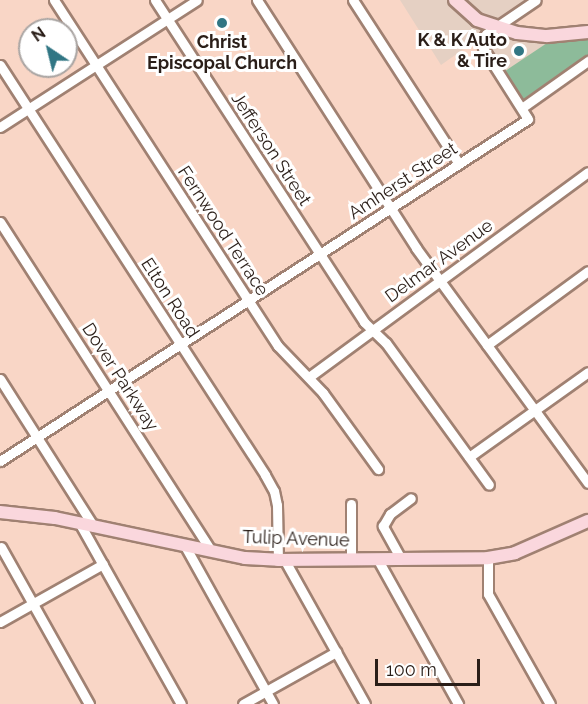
<!DOCTYPE html>
<style>
body{margin:0}
#map{position:relative;width:588px;height:704px;overflow:hidden;background:#f9d6c6;font-family:Raleway,sans-serif}
div>[style]{position:absolute}
[style*='--x']{left:calc(var(--x)*1px);top:calc(var(--y)*1px);width:calc(var(--w)*1px);rotate:calc(var(--a)*1deg)}
.commercial>*{inset:0;background:#e5d0c3}
.green>*{inset:0;background:#8dbb9a}
.roads{filter:drop-shadow(2px 0 #a08172) drop-shadow(-2px 0 #a08172) drop-shadow(0 2px #a08172) drop-shadow(0 -2px #a08172)}
.minor>*{height:9px;margin:-4.5px;padding:0 4.5px;transform-origin:4.5px;border-radius:4.5px;background:#fff}
.major>*{height:12px;margin:-6px;padding:0 6px;transform-origin:6px;border-radius:6px;background:#fad7dd}
.dots>*{width:16px;height:16px;translate:-50% -50%;box-sizing:border-box;border:3px solid #fff;border-radius:50%}
span{translate:-50% -50%;white-space:nowrap;text-align:center;line-height:1.15;-webkit-text-stroke:6px #fff;paint-order:stroke}
.poi-label{font-size:18px;color:#2a1e18;font-weight:700}
.right{translate:-100% -50%;text-align:right}
.street-label{font-size:18px;color:#2a1e18}
.north{position:absolute;left:18px;top:18px;width:60px;height:60px;box-sizing:border-box;background:#fff;border:2px solid #aaa5a3;border-radius:50%;rotate:325deg;font-size:16px;font-weight:700;line-height:24px;text-align:center;color:#2a1e18}
.north::after{content:'';display:block;margin:auto;width:21px;height:27px;background:#317684;clip-path:polygon(50% 0,100% 100%,50% 72%,0 100%)}
.scale{position:absolute;left:375px;top:659px;width:105px;height:27px;box-sizing:border-box;border:3px solid #2a1e18;border-top:0;padding-left:8px;font-size:18px;line-height:21px;white-space:nowrap;color:#2a1e18;-webkit-text-stroke:4px #fff;paint-order:stroke}
</style>
<div id="map">
<div class="commercial">
<i style="clip-path:polygon(400px 0,534px 0,496px 27px,556px 37px,502px 73px,478px 39px,441px 65px)"></i>
</div>
<div class="green">
<i style="clip-path:polygon(588px 34px,588px 59px,523px 105px,502px 73px,556px 37px)"></i>
</div>
<div class="roads">
<div class="minor">
<i style="--x:54;--y:0;--w:412;--a:57.1"></i>
<i style="--x:278;--y:346;--w:65;--a:46.2"></i>
<i style="--x:323;--y:393;--w:94;--a:54.1"></i>
<i style="--x:155;--y:0;--w:384;--a:57"></i>
<i style="--x:364;--y:322;--w:30;--a:44"></i>
<i style="--x:386;--y:343;--w:175;--a:54"></i>
<i style="--x:257;--y:0;--w:295;--a:57.3"></i>
<i style="--x:416;--y:248;--w:291;--a:53.8"></i>
<i style="--x:353;--y:0;--w:195;--a:57.1"></i>
<i style="--x:0;--y:65;--w:488;--a:57.1"></i>
<i style="--x:265;--y:475;--w:18;--a:61"></i>
<i style="--x:274;--y:491;--w:14;--a:78"></i>
<i style="--x:277;--y:505;--w:55;--a:89"></i>
<i style="--x:523;--y:107;--w:80;--a:-35.3"></i>
<i style="--x:0;--y:127;--w:234;--a:-32.8"></i>
<i style="--x:0;--y:222;--w:391;--a:57.3"></i>
<i style="--x:487;--y:345;--w:125;--a:-36.2"></i>
<i style="--x:309;--y:377;--w:346;--a:-36.3"></i>
<i style="--x:0;--y:379;--w:175;--a:57.6"></i>
<i style="--x:469;--y:457;--w:146;--a:-35.5"></i>
<i style="--x:0;--y:461;--w:629;--a:-32.93"></i>
<i style="--x:528;--y:119;--w:84;--a:-122.4"></i>
<i style="--x:483;--y:48;--w:8;--a:-97"></i>
<i style="--x:482;--y:40;--w:7;--a:-56"></i>
<i style="--x:486;--y:34;--w:60;--a:-34.2"></i>
<i style="--x:351;--y:504;--w:55;--a:90"></i>
<i style="--x:80;--y:524;--w:206;--a:60.7"></i>
<i style="--x:185;--y:546;--w:181;--a:60.9"></i>
<i style="--x:1;--y:547;--w:180;--a:60.7"></i>
<i style="--x:488;--y:558;--w:36;--a:90"></i>
<i style="--x:488;--y:594;--w:126;--a:60.6"></i>
<i style="--x:284;--y:559;--w:166;--a:60.8"></i>
<i style="--x:401;--y:559;--w:38;--a:-119"></i>
<i style="--x:383;--y:526;--w:14;--a:-60"></i>
<i style="--x:390;--y:514;--w:26;--a:-37"></i>
<i style="--x:378;--y:560;--w:165;--a:60.9"></i>
<i style="--x:0;--y:622;--w:118;--a:-29.4"></i>
<i style="--x:243;--y:704;--w:107;--a:-29.2"></i>
</div>
<div class="major">
<i style="--x:455;--y:0;--w:30;--a:42"></i>
<i style="--x:477;--y:20;--w:42;--a:18"></i>
<i style="--x:517;--y:33;--w:30;--a:6"></i>
<i style="--x:547;--y:36;--w:41;--a:-5.6"></i>
<i style="--x:0;--y:512;--w:55;--a:6.2"></i>
<i style="--x:55;--y:518;--w:194;--a:11.9"></i>
<i style="--x:245;--y:558;--w:33;--a:3"></i>
<i style="--x:278;--y:560;--w:210;--a:-0.5"></i>
<i style="--x:488;--y:558;--w:27;--a:-10"></i>
<i style="--x:515;--y:553;--w:80;--a:-23.7"></i>
</div>
</div>
<div class="dots">
<i style="left:222px;top:23px;background:#317684"></i>
<i style="left:519px;top:51px;background:#317684"></i>
</div>
<div class="poi-label">
<span class="right" style="left:507px;top:51px">K &amp; K Auto<br>&amp; Tire</span>
<span style="left:222px;top:53px">Christ<br>Episcopal Church</span>
</div>
<div class="street-label">
<span style="left:271px;top:149px;rotate:57deg">Jefferson Street</span>
<span style="left:403px;top:181px;rotate:-33deg">Amherst Street</span>
<span style="left:223px;top:231px;rotate:57deg">Fernwood Terrace</span>
<span style="left:439px;top:261px;rotate:-36deg">Delmar Avenue</span>
<span style="left:170px;top:298px;rotate:57deg">Elton Road</span>
<span style="left:120px;top:377px;rotate:57deg">Dover Parkway</span>
<span style="left:296px;top:539px;rotate:2deg">Tulip Avenue</span>
</div>
<div class="north">N</div>
<div class="scale">100 m</div>
</div>
